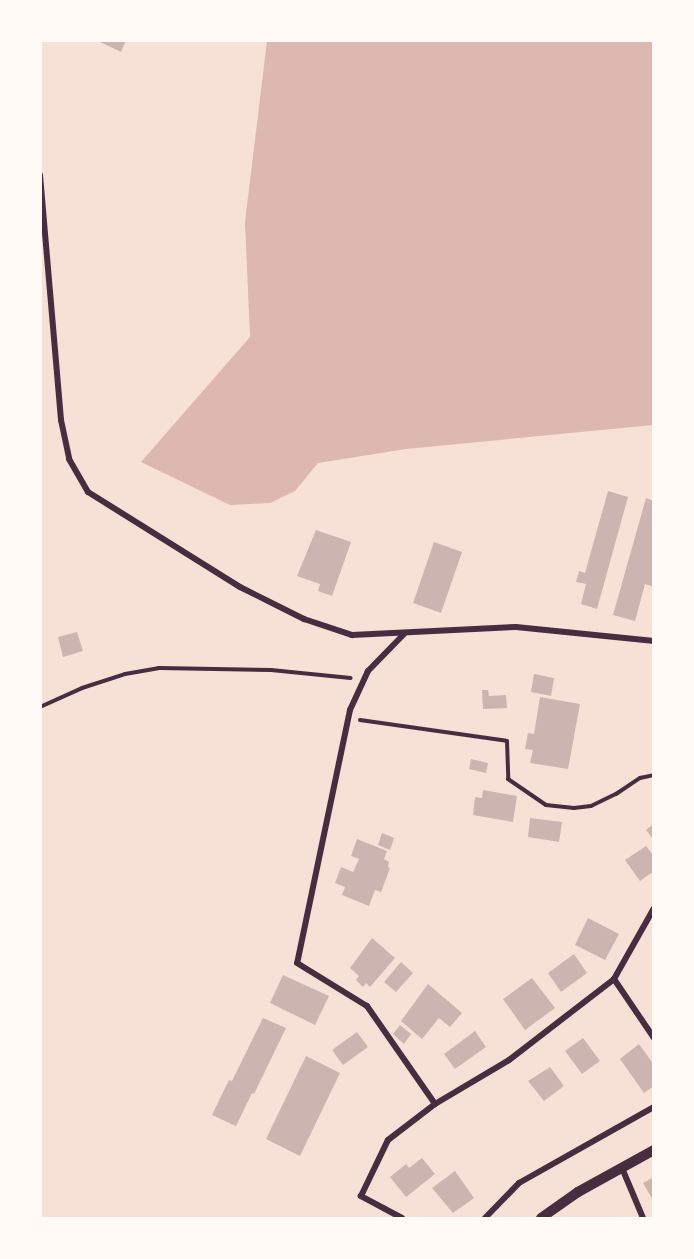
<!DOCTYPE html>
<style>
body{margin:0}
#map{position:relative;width:694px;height:1259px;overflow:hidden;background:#f7e1d7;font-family:Jost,sans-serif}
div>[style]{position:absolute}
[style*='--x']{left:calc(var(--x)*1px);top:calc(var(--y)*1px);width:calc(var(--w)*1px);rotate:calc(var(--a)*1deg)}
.water>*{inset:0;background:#dcb8b0}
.building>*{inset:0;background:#ccb4b1}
.path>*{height:4px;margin:-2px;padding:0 2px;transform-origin:2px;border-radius:2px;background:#4a2c40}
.minor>*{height:6px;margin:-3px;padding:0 3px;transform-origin:3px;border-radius:3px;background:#4a2c40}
.tertiary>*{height:10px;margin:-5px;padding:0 5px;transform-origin:5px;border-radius:5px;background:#4a2c40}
span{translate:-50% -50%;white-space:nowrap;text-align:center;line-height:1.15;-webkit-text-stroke:6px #fffaf5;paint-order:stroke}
.frame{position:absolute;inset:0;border:42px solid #fffaf5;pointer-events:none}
</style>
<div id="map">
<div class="water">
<i style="clip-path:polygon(267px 41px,653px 41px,653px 425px,406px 449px,318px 463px,295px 491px,270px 503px,230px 505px,141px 462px,250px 337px,245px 222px)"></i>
</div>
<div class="building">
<i style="clip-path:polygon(96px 40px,126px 40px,121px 52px)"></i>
<i style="clip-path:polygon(608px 491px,628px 497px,597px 609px,581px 604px,586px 584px,576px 582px,579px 571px,585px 573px)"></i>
<i style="clip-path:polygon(646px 498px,654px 501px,654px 587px,645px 584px,635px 621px,613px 615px)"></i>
<i style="clip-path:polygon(316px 530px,351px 542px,332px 596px,318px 591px,320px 584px,297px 576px)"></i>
<i style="clip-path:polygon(434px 542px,462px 552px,441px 613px,413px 603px)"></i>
<i style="clip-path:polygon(77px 632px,83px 651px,63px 657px,58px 637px)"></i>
<i style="clip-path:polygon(534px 674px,554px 678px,551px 696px,531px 692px)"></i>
<i style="clip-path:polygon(482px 690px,488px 690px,489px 696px,506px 695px,507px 708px,483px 709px)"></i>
<i style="clip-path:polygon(540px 697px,580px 704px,568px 769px,530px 763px,533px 750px,525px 749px,528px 733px,534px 734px)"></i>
<i style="clip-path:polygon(471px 759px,488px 763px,486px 773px,469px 769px)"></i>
<i style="clip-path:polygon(483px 790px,517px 796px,513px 822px,473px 815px,475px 797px,482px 798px)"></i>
<i style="clip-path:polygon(530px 818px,562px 822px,559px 842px,528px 837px)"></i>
<i style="clip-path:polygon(654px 824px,654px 840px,646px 830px)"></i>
<i style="clip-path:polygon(382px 833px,394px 838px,390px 850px,378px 845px)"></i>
<i style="clip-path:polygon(357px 839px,387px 851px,384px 859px,389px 862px,388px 867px,390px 868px,381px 892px,375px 890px,369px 906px,342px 895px,345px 887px,335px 883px,341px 867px,353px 872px,359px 859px,351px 856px)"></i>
<i style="clip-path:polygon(646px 846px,654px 856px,654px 876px,651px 873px,640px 881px,625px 860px)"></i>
<i style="clip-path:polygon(588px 918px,619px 934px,605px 960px,575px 945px)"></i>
<i style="clip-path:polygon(372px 938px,395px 958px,370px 987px,366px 983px,363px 987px,356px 980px,359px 976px,350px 968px)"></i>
<i style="clip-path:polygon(574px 954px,587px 973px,561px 992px,548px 973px)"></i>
<i style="clip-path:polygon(401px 962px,413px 973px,396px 992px,384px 982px)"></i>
<i style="clip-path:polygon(283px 975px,329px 996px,315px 1025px,270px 1003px)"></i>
<i style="clip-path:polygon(532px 978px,555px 1008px,525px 1030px,503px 999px)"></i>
<i style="clip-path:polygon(428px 984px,462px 1013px,450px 1027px,439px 1018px,422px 1039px,401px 1021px)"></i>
<i style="clip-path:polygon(263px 1018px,286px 1028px,254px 1094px,252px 1093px,236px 1126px,212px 1115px,229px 1080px,232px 1081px)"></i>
<i style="clip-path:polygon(400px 1025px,411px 1034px,404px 1044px,393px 1034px)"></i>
<i style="clip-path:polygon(475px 1031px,486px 1047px,455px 1069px,444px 1054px)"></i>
<i style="clip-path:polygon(357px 1032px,368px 1047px,343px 1065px,332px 1050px)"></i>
<i style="clip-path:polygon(583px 1038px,600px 1061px,582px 1074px,565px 1051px)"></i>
<i style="clip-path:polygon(639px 1044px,654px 1065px,654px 1086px,644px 1093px,620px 1059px)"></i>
<i style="clip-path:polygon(306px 1056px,340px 1073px,300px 1156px,266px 1139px)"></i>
<i style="clip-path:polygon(550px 1067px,564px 1086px,544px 1101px,528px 1081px)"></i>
<i style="clip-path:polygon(422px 1158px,435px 1174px,406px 1197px,390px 1177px,406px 1164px,409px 1168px)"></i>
<i style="clip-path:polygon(455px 1171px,474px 1198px,453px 1213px,432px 1188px)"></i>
<i style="clip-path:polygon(654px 1177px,654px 1202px,643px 1183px)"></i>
</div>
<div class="path">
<i style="--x:40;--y:707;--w:46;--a:-24.3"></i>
<i style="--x:82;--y:688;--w:45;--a:-18"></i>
<i style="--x:125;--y:674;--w:35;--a:-10"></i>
<i style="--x:159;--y:668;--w:112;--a:1"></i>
<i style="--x:271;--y:670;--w:80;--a:5.7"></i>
<i style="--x:360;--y:720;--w:148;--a:8.1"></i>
<i style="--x:507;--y:741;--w:38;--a:88"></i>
<i style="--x:508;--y:779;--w:46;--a:34.4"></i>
<i style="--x:546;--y:805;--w:28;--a:6"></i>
<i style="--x:574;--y:808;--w:17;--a:-7"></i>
<i style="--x:591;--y:806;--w:28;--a:-26"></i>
<i style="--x:616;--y:794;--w:29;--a:-34"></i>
<i style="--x:640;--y:778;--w:14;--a:-12"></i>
</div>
<div class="minor">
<i style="--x:40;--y:175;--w:246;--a:85.1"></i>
<i style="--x:61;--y:420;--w:40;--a:78"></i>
<i style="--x:69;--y:459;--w:38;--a:60"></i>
<i style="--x:88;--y:492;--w:179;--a:32"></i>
<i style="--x:240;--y:587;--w:72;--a:26.6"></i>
<i style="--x:304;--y:619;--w:51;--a:18.4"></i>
<i style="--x:352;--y:635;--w:164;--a:-2.8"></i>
<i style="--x:516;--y:627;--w:139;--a:5.8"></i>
<i style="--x:404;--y:634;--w:52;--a:134.2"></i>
<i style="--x:368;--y:671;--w:43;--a:114.8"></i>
<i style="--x:350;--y:710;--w:258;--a:101.8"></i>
<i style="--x:297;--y:963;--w:82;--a:31.6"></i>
<i style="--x:367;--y:1006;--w:119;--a:55.2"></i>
<i style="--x:614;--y:979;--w:71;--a:55.9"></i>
<i style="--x:622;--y:1168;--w:54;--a:67.2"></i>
<i style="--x:402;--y:1218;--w:47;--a:-151.8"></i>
<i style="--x:361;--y:1196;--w:62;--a:-64.3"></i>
<i style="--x:388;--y:1140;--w:59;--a:-37.5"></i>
<i style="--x:435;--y:1104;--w:86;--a:-30.7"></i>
<i style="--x:509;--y:1060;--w:133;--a:-37.6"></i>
<i style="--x:614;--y:979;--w:81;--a:-60.6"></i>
<i style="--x:485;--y:1218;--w:49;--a:-45.8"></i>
<i style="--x:519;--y:1183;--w:155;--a:-29.4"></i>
</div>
<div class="tertiary">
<i style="--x:541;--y:1218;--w:45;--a:-35.1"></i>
<i style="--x:578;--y:1192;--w:87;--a:-28.9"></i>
</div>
<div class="frame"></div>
</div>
